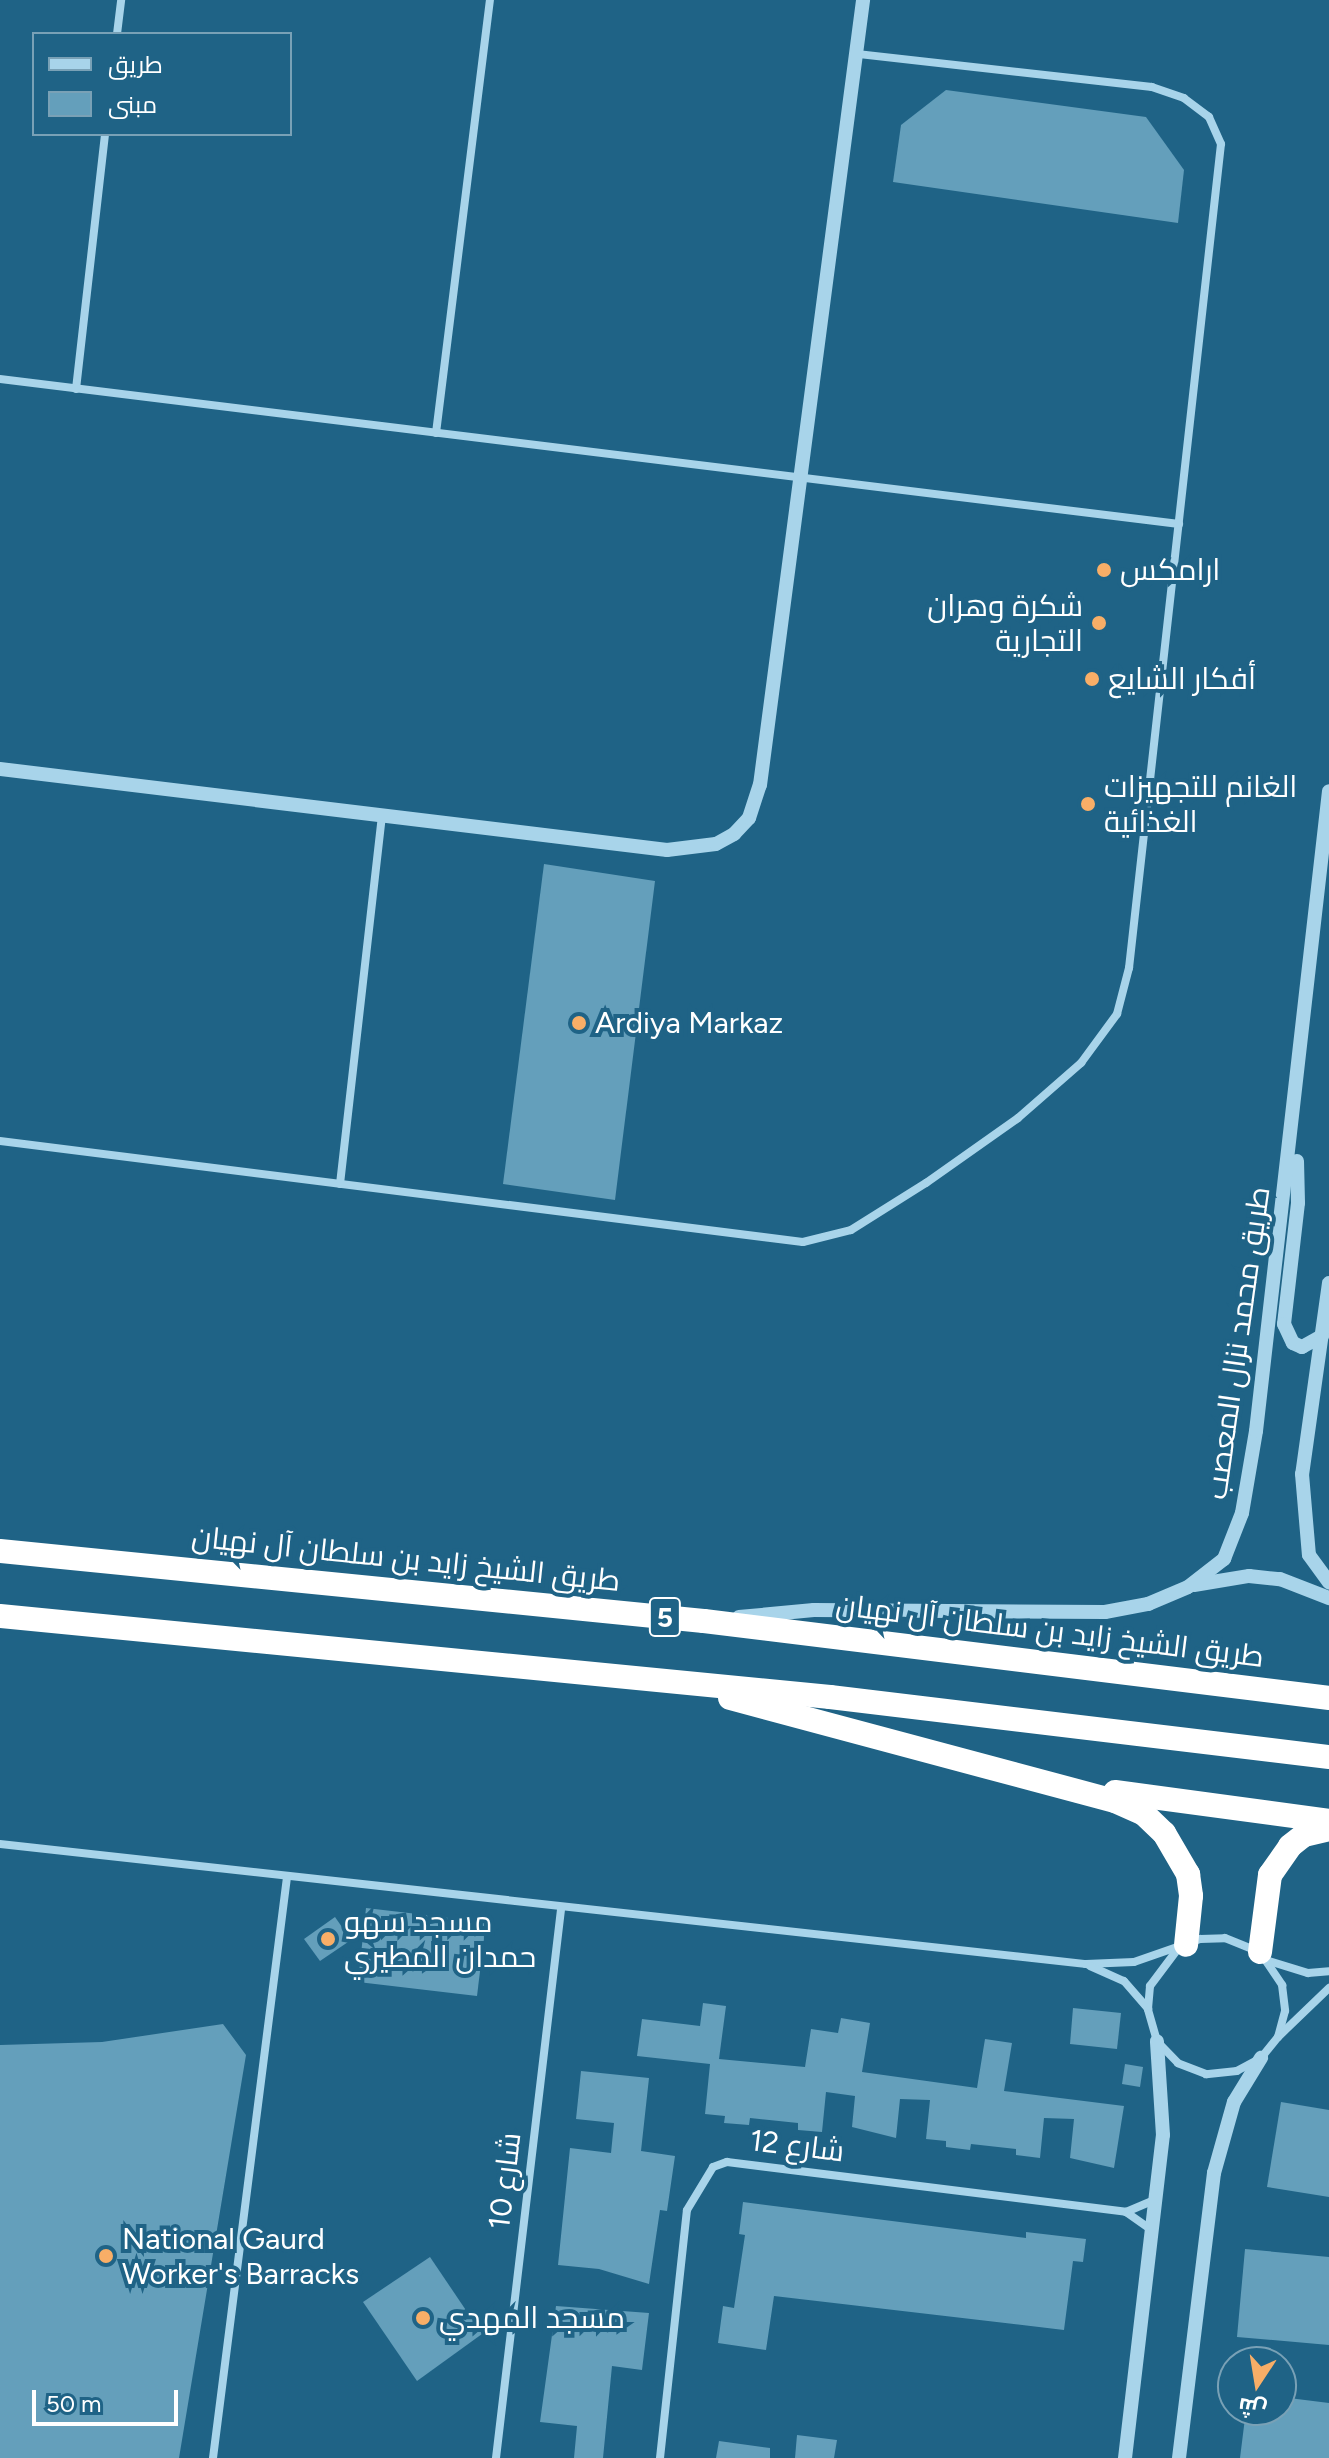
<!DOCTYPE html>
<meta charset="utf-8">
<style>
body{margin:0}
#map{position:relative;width:1329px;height:2458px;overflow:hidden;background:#1f6386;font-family:Figtree,Cairo,sans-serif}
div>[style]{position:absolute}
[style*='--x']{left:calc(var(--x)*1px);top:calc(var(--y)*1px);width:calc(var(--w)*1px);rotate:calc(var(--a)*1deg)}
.building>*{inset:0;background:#649fbb}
.minor>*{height:8px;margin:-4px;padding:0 4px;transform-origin:4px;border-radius:4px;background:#a8d4ea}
.tertiary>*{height:14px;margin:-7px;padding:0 7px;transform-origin:7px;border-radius:7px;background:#a8d4ea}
.motorway>*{height:24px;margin:-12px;padding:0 12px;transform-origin:12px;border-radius:12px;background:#fff}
.dots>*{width:22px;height:22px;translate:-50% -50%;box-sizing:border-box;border:4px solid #1f6386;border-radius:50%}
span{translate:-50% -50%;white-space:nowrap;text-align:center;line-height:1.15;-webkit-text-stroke:8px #1f6386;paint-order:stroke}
.shield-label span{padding:2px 6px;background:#1f6386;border:2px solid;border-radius:6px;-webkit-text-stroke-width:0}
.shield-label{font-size:28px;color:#fff;font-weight:700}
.poi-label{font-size:30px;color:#fff}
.left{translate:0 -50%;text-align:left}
.right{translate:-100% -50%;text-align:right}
.street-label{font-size:30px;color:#fff}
.legend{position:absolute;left:32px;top:32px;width:260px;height:104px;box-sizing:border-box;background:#1f6386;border:2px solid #79a1b6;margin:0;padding:10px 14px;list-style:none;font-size:24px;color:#fff}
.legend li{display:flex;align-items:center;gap:16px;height:40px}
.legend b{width:40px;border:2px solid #79a1b6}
.north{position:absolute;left:1217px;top:2346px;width:80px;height:80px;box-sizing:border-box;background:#1f6386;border:2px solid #79a1b6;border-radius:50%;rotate:192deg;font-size:22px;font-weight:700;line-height:32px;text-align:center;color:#fff}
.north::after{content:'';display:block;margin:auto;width:28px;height:36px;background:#f8ae67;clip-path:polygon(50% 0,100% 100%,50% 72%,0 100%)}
.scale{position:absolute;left:32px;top:2390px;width:146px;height:36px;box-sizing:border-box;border:4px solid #fff;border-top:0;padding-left:10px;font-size:24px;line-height:28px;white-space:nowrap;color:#fff;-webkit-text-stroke:6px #1f6386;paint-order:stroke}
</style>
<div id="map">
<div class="building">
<i style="clip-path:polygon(946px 90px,1146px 117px,1184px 170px,1178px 223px,893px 182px,901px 125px)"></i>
<i style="clip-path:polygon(544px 864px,655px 881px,615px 1200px,503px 1184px)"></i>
<i style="clip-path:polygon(366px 1908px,486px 1922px,477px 1996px,358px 1982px)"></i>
<i style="clip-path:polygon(335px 1917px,351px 1940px,320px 1961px,304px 1939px)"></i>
<i style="clip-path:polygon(703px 2003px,726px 2006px,719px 2059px,805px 2067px,811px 2029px,838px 2033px,841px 2018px,870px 2023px,862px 2072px,977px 2088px,985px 2039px,1012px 2043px,1004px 2091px,1124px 2106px,1114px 2168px,1070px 2158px,1074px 2119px,1044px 2118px,1040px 2158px,1016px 2155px,1016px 2149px,971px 2144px,970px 2150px,946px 2147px,946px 2141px,926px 2139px,930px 2100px,900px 2099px,896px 2138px,852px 2127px,855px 2096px,826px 2092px,822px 2132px,798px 2130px,798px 2123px,750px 2118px,749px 2125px,724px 2123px,725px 2116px,705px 2114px,710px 2064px,637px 2056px,642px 2019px,700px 2026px)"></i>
<i style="clip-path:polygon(1073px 2008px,1121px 2013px,1117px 2049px,1070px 2044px)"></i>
<i style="clip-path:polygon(223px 2024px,246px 2055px,179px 2458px,0 2458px,0 2045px,102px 2042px)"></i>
<i style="clip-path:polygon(1125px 2064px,1143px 2067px,1140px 2087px,1122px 2084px)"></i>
<i style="clip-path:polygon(581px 2071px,649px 2078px,641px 2151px,675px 2156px,667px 2211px,660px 2210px,649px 2284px,599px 2269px,558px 2265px,570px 2148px,611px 2153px,614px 2123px,576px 2119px)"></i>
<i style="clip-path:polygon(1281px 2102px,1329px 2110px,1329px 2197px,1267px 2187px)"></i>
<i style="clip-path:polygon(743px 2202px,1026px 2238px,1026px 2232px,1086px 2239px,1083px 2262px,1073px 2261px,1064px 2330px,774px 2296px,766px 2350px,718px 2343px,723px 2306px,734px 2308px,745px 2235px,739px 2234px)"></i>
<i style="clip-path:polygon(1245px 2249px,1329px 2257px,1329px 2345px,1237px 2337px)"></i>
<i style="clip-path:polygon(430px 2257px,482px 2334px,417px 2381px,363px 2302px)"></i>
<i style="clip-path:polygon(556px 2306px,649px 2313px,642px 2370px,612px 2366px,603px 2458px,574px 2458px,577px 2426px,540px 2422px)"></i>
<i style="clip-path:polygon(1281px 2397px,1329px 2403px,1329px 2458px,1240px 2458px,1246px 2410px,1281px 2410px)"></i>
<i style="clip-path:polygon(797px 2435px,837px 2440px,834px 2458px,795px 2458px)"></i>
<i style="clip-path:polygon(719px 2441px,770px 2448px,770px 2458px,716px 2458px)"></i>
</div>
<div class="minor">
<i style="--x:117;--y:34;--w:34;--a:-83"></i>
<i style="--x:0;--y:379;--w:1188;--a:7.01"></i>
<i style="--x:76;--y:389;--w:257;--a:-83.5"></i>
<i style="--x:436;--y:433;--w:436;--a:-82.9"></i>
<i style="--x:0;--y:1141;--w:809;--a:7.17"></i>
<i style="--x:803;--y:1242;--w:49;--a:-14"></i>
<i style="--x:851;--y:1230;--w:89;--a:-32.1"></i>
<i style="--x:926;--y:1183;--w:113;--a:-35.2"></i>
<i style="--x:1018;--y:1118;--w:84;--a:-41.1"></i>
<i style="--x:1081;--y:1063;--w:61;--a:-53.7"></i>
<i style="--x:1117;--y:1014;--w:48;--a:-75.4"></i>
<i style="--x:1129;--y:968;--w:829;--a:-83.63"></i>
<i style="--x:1221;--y:144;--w:30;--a:-114"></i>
<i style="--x:1209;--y:117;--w:31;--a:-143"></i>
<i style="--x:1184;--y:98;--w:34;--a:-161"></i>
<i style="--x:1152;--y:87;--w:297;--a:-173.6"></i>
<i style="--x:340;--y:1184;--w:368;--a:-83.5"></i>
<i style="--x:0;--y:1844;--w:1093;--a:6.31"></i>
<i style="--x:1086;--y:1964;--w:48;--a:-2.4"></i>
<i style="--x:1134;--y:1962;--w:70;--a:-19.2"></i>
<i style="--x:1200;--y:1939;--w:25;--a:-2"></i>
<i style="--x:1225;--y:1938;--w:38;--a:22"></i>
<i style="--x:1260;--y:1952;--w:40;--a:56"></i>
<i style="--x:1282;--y:1985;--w:26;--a:83"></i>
<i style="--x:1285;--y:2011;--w:27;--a:105"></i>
<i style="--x:1278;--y:2037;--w:27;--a:129"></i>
<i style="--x:1261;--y:2058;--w:27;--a:152"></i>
<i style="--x:1237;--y:2071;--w:31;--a:174"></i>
<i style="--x:1206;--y:2074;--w:30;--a:-159"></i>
<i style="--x:1178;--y:2063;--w:30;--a:-134"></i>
<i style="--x:1157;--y:2041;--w:33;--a:-106"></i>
<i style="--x:1148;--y:2009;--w:23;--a:-85"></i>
<i style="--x:1150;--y:1986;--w:45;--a:-53.1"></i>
<i style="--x:1269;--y:1961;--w:41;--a:17.1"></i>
<i style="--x:1308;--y:1973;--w:21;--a:-5"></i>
<i style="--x:1090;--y:1966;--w:37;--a:24"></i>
<i style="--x:1124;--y:1981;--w:37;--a:49"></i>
<i style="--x:1278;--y:2037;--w:71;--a:-43.9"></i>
<i style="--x:1126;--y:2212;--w:34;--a:-23"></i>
<i style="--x:213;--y:2458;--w:586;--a:-82.74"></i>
<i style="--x:496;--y:2458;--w:552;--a:-83.24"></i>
<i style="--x:660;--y:2458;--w:249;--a:-83.8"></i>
<i style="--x:687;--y:2210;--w:50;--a:-58.8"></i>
<i style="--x:713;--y:2167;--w:15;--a:-20"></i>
<i style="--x:727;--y:2162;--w:402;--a:7.1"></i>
<i style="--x:1126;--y:2212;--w:33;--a:35"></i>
</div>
<div class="tertiary">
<i style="--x:0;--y:769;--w:672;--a:6.92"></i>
<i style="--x:667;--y:850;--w:49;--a:-7"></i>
<i style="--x:716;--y:844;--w:21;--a:-29"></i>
<i style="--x:734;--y:834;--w:22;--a:-47"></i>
<i style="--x:749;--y:818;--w:35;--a:-72"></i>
<i style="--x:760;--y:785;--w:792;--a:-82.52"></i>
<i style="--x:1297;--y:1161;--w:42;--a:88.6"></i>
<i style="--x:1298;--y:1203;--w:122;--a:96.6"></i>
<i style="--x:1284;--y:1324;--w:21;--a:65"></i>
<i style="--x:1293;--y:1343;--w:10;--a:24"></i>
<i style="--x:1302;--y:1347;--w:23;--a:-29"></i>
<i style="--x:1329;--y:1283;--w:193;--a:98"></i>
<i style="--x:1302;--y:1474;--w:81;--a:85.1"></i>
<i style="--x:1309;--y:1555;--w:34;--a:54"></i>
<i style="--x:1194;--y:1585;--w:56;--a:-9.3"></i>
<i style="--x:1249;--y:1576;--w:31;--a:6"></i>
<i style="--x:1280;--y:1579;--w:53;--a:21.2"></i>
<i style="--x:739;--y:1617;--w:75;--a:-5.3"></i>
<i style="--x:814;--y:1610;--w:291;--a:0.4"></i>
<i style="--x:1105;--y:1612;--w:44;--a:-10.5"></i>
<i style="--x:1148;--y:1604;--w:43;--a:-23"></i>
<i style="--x:1188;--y:1587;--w:46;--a:-37.9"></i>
<i style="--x:1224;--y:1559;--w:49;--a:-68.6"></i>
<i style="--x:1242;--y:1513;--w:83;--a:-80.3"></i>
<i style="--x:1256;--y:1431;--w:644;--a:-83.49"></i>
<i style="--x:1125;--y:2458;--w:325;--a:-83.3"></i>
<i style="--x:1163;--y:2135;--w:94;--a:-93.7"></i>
<i style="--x:1179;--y:2458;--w:287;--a:-83"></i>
<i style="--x:1214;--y:2173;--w:74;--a:-74.3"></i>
<i style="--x:1234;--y:2102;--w:52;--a:-58.5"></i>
</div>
<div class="motorway">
<i style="--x:0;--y:1551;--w:707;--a:5.68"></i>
<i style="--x:704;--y:1621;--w:630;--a:7.02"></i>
<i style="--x:0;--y:1616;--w:834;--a:5.57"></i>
<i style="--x:830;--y:1697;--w:503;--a:6.86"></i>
<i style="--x:730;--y:1698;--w:399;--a:15"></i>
<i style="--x:1115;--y:1801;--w:32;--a:24"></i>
<i style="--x:1144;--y:1814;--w:28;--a:44"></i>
<i style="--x:1164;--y:1833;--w:48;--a:59.7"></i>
<i style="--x:1188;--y:1874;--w:22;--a:82"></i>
<i style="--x:1191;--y:1896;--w:49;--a:95.8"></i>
<i style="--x:1115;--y:1792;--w:216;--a:7.7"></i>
<i style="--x:1260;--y:1952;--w:78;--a:-82.6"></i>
<i style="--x:1270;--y:1875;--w:35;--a:-55"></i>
<i style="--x:1290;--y:1846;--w:18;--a:-38"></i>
<i style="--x:1304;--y:1835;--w:26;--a:-13"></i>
</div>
<div class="dots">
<i style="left:1104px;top:570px;background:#f8ae67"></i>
<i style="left:1099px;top:623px;background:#f8ae67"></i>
<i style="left:1092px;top:679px;background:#f8ae67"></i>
<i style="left:1088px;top:804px;background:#f8ae67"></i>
<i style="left:579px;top:1023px;background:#f8ae67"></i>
<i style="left:328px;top:1939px;background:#f8ae67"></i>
<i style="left:106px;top:2256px;background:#f8ae67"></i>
<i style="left:423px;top:2318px;background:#f8ae67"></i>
</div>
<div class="shield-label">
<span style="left:665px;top:1617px">5</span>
</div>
<div class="poi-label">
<span class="left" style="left:1120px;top:570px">ارامكس</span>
<span class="right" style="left:1083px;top:623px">شكرة وهران<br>التجارية</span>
<span class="left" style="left:1108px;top:679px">أفكار الشايع</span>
<span class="left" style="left:1104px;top:804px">الغانم للتجهيزات<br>الغذائية</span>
<span class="left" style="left:595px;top:1023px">Ardiya Markaz</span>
<span class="left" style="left:344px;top:1939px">مسجد سهو<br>حمدان المطيري</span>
<span class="left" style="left:122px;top:2256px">National Gaurd<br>Worker's Barracks</span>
<span class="left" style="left:439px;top:2318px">مسجد المهدي</span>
</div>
<div class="street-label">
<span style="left:1238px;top:1343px;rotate:-82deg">طريق محمد نزال المعصب</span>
<span style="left:406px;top:1559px;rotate:6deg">طريق الشيخ زايد بن سلطان آل نهيان</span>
<span style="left:1050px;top:1631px;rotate:7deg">طريق الشيخ زايد بن سلطان آل نهيان</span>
<span style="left:797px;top:2146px;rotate:7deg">شارع 12</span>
<span style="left:505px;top:2181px;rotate:-83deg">شارع 10</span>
</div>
<ul class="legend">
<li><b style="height:10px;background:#a8d4ea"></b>طريق</li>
<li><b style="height:22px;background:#649fbb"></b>مبنى</li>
</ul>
<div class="north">ش</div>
<div class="scale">50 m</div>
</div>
